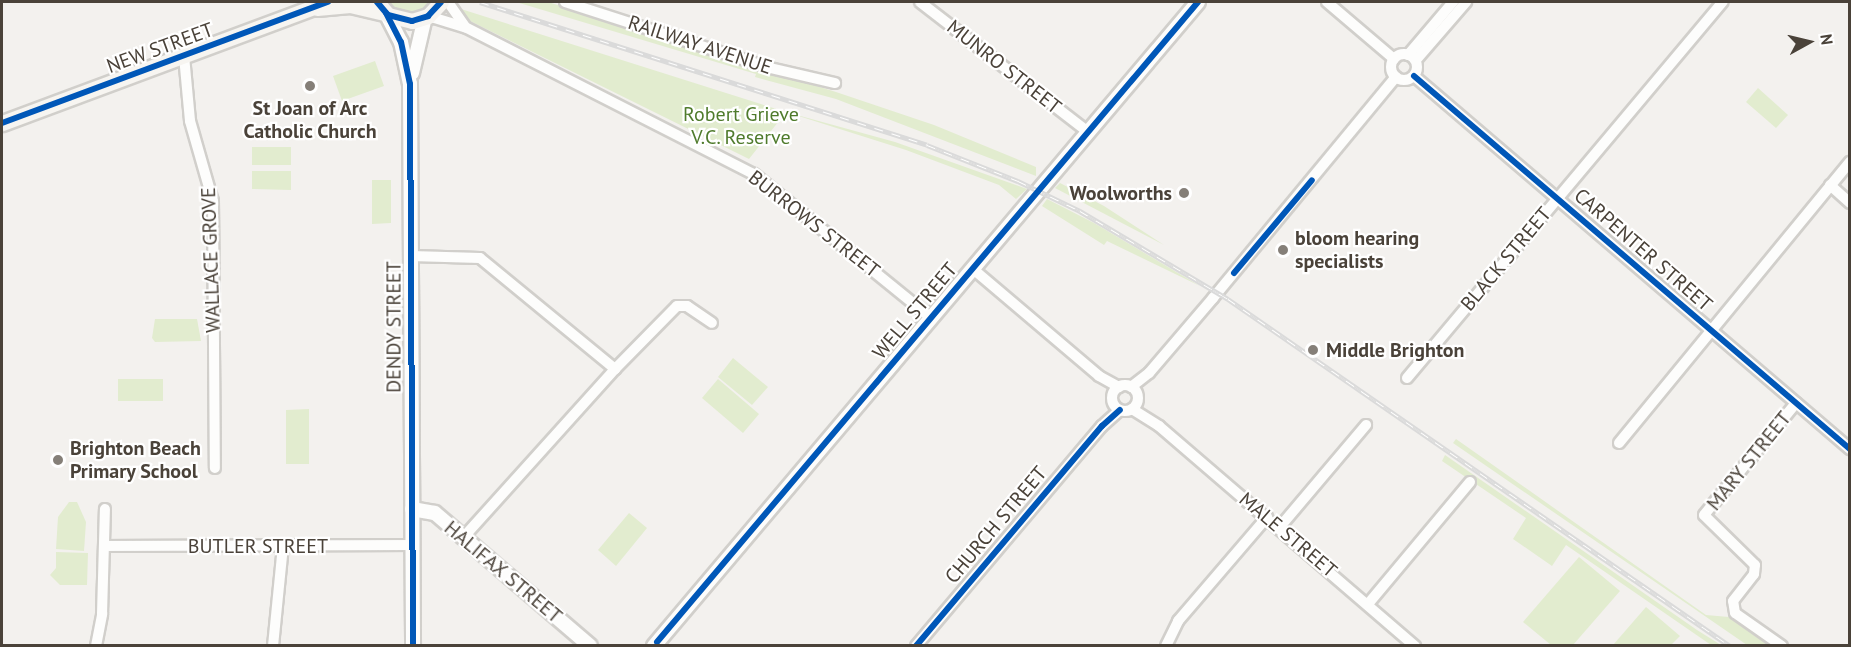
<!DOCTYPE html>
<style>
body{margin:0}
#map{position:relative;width:1851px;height:647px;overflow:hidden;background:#f3f1ee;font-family:"PT Sans",sans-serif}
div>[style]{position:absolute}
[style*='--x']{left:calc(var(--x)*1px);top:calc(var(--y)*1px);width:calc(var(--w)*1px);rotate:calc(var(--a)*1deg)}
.green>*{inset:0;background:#e2eccf}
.roads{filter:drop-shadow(2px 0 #d1cfcb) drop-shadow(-2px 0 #d1cfcb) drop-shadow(0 2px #d1cfcb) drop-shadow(0 -2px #d1cfcb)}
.minor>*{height:10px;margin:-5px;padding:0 5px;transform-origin:5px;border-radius:5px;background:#fdfdfc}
.minor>.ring{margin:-5px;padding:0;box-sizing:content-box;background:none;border:10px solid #fdfdfc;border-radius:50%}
.tertiary>*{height:14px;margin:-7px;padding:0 7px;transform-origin:7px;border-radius:7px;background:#fdfdfc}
.secondary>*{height:15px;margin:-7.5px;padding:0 7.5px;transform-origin:7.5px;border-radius:7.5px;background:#f7f5f1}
.rail>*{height:5px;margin-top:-2.5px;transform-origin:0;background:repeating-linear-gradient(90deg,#fff 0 9px,#dadada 0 18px);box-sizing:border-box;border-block:2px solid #dadada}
.cycleway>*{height:6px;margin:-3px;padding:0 3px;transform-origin:3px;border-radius:3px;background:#0057b8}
.dots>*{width:16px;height:16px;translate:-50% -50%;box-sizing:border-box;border:3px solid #fff;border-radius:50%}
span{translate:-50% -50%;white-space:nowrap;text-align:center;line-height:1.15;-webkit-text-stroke:4.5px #fff;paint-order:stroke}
.street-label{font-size:20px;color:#4a4239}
.poi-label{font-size:20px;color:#4a4239;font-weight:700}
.right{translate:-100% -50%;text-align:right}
.left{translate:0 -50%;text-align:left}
.park-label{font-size:20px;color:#4f7b2c}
.frame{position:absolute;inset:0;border:3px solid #4a4239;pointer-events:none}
.north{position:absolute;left:1779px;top:12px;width:60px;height:60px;-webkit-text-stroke:4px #fff;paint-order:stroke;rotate:82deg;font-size:16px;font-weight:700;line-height:24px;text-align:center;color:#4a4239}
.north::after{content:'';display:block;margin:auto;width:21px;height:27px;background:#4a4239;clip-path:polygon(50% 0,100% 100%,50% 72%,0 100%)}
</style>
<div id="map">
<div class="green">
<i style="clip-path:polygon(382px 2px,434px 2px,423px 12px,401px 15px)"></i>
<i style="clip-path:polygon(516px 2px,548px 2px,836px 92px,934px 125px,1036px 167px,1036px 176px,836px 99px,755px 77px,756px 74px)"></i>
<i style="clip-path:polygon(461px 9px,786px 112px,895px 142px,1027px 189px,1016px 199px,999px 185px,906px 150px,786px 112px,749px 159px,468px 20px,460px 15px)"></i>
<i style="clip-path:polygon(375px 61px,384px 86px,342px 101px,333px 76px)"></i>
<i style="clip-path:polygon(1758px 88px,1788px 115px,1776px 128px,1746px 102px)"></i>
<i style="clip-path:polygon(252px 147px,291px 147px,291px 165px,252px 165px)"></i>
<i style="clip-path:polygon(252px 171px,291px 171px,291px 190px,252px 189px)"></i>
<i style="clip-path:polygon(372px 180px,391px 180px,391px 223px,372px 224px)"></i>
<i style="clip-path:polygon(1060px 183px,1104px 206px,1164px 245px,1055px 188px)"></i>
<i style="clip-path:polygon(1047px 199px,1094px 223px,1200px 286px,1107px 241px,1104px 245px,1042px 206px)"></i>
<i style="clip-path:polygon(155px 319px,197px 319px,201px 341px,155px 342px,152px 338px)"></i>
<i style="clip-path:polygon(733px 358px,768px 387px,752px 405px,718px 377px)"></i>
<i style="clip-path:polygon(118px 379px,163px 379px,163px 401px,118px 401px)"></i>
<i style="clip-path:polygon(718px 379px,759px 414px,743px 433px,702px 398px)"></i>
<i style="clip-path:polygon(309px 409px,309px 464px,286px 464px,286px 410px)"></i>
<i style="clip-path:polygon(1456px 439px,1706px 615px,1729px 617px,1773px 645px,1747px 645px,1453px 443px)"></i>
<i style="clip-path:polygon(1445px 455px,1697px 630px,1721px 645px,1711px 645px,1566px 545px,1552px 566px,1513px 539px,1526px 518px,1442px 461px)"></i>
<i style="clip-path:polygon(69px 502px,77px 502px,86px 522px,84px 551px,56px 549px,58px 517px)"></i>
<i style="clip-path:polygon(629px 513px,647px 528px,616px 566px,598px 550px)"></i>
<i style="clip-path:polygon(56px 552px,88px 553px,87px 585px,60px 585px,50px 575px,56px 568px)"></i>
<i style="clip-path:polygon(1579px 557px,1620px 591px,1573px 645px,1551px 645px,1523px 622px)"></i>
<i style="clip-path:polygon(1646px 607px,1680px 636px,1671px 645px,1613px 645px)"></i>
</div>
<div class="roads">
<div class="minor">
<i style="--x:448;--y:2;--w:29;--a:55"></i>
<i style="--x:565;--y:2;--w:211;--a:17.9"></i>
<i style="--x:766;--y:67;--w:71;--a:13.1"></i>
<i style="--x:920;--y:2;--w:212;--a:37.7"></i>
<i style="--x:1327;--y:2;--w:88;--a:40.4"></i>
<i style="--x:428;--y:16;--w:39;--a:17"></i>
<i style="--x:465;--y:27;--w:324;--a:27"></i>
<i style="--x:754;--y:174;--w:228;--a:39.1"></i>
<i class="ring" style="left:1391px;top:54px;width:16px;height:16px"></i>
<i style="--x:1408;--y:55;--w:70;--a:-49.7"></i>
<i style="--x:184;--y:56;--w:65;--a:84.7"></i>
<i style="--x:190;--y:121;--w:83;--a:74"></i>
<i style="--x:213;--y:201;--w:267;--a:89.6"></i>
<i style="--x:1416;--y:60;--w:77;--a:-49.2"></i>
<i style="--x:1414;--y:76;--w:574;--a:40.55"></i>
<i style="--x:1830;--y:185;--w:27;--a:42"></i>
<i style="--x:411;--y:256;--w:69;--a:1.7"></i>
<i style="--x:480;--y:258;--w:175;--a:39.4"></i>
<i style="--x:615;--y:369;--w:227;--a:132"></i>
<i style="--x:973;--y:269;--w:165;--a:40.3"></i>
<i style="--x:1099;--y:376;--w:23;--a:29"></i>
<i style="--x:615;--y:369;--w:88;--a:-45.5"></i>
<i style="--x:677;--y:306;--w:10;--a:0"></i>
<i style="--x:687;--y:306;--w:30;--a:34"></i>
<i style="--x:1407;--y:378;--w:491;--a:-50"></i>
<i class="ring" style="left:1112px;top:385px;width:16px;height:16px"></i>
<i style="--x:1131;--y:387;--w:23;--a:-38"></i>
<i style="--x:1149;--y:373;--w:99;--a:-49.5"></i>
<i style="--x:1213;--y:298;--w:287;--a:-50.4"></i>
<i style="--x:1132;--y:409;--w:32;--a:32"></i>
<i style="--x:1159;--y:426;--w:338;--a:40.7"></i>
<i style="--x:1619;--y:443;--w:364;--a:-50.6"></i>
<i style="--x:1279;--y:528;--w:135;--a:-49.8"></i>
<i style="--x:104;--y:546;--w:308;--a:-0.2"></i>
<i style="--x:1368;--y:604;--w:159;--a:-50.1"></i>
<i style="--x:96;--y:646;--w:33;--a:-79"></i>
<i style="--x:102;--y:614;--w:105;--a:-88.4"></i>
<i style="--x:273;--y:646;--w:100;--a:-84.3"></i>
<i style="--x:916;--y:646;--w:288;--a:-49.8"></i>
<i style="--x:1102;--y:426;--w:24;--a:-42"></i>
<i style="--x:1166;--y:646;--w:28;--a:-64"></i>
<i style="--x:1178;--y:621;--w:137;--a:-49.4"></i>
<i style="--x:1782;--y:646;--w:57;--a:-144.9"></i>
<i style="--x:1735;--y:613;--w:12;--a:-99"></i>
<i style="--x:1733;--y:601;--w:34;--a:-52"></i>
<i style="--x:1754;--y:574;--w:9;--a:-84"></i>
<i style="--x:1755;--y:565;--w:71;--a:-135.6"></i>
<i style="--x:1704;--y:515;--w:145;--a:-50.6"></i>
</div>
<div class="tertiary">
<i style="--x:386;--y:13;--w:33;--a:63"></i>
<i style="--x:401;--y:42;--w:43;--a:77.9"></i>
<i style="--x:410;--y:84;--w:562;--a:89.69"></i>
<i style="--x:412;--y:73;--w:57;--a:-76.9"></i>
<i style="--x:412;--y:509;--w:23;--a:10"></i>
<i style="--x:435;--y:513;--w:204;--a:40.6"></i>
<i style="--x:654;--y:646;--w:843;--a:-49.81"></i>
</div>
<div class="secondary">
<i style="--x:377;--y:2;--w:17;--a:50"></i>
<i style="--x:388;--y:15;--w:25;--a:14"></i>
<i style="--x:412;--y:21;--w:17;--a:-17"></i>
<i style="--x:428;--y:16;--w:19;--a:-47"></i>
<i style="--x:317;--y:8;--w:33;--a:-5"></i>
<i style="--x:350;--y:5;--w:36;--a:13"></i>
<i style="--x:2;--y:123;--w:348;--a:-20.4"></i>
</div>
</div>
<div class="rail">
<i style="--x:480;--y:2;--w:469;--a:17.7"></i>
<i style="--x:927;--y:145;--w:98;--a:21.6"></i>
<i style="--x:1018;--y:181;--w:69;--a:25.8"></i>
<i style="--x:1080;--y:211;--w:172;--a:30.7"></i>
<i style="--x:1228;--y:299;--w:610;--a:34.65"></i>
</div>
<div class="cycleway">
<i style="--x:377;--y:2;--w:17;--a:50"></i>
<i style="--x:388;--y:15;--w:25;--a:14"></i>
<i style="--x:412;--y:21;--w:17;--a:-17"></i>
<i style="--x:428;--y:16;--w:19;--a:-47"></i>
<i style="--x:386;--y:13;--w:33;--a:63"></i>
<i style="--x:401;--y:42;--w:43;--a:77.9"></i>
<i style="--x:410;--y:84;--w:562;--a:89.69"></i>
<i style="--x:1414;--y:76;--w:574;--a:40.55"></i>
<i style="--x:2;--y:123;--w:348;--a:-20.4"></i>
<i style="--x:1234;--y:273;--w:121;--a:-50"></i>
<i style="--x:657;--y:642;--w:838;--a:-49.79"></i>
<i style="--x:916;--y:646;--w:288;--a:-49.8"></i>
<i style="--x:1102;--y:426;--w:24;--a:-42"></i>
</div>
<div class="dots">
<i style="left:310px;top:86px;background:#857f78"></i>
<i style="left:1184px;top:193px;background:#857f78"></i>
<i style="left:1283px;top:250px;background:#857f78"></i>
<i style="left:1313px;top:350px;background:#857f78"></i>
<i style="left:58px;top:460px;background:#857f78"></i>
</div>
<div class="street-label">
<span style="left:700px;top:45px;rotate:18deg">RAILWAY AVENUE</span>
<span style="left:160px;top:48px;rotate:-20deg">NEW STREET</span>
<span style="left:1004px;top:67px;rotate:38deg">MUNRO STREET</span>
<span style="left:814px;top:224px;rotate:38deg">BURROWS STREET</span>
<span style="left:1643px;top:250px;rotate:41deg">CARPENTER STREET</span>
<span style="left:1506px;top:259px;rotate:-50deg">BLACK STREET</span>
<span style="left:211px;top:260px;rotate:-92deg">WALLACE GROVE</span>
<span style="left:915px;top:311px;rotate:-50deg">WELL STREET</span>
<span style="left:394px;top:327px;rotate:-90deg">DENDY STREET</span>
<span style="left:1749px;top:461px;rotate:-51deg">MARY STREET</span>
<span style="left:996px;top:525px;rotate:-50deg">CHURCH STREET</span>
<span style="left:1288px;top:535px;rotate:40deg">MALE STREET</span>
<span style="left:258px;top:546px">BUTLER STREET</span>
<span style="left:503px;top:572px;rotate:40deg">HALIFAX STREET</span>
</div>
<div class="poi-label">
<span style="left:310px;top:120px">St Joan of Arc<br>Catholic Church</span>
<span class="right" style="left:1172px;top:193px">Woolworths</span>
<span class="left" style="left:1295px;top:250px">bloom hearing<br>specialists</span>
<span class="left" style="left:1326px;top:350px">Middle Brighton</span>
<span class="left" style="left:70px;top:460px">Brighton Beach<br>Primary School</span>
</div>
<div class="park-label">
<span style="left:741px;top:126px">Robert Grieve<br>V.C. Reserve</span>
</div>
<div class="frame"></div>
<div class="north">N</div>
</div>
